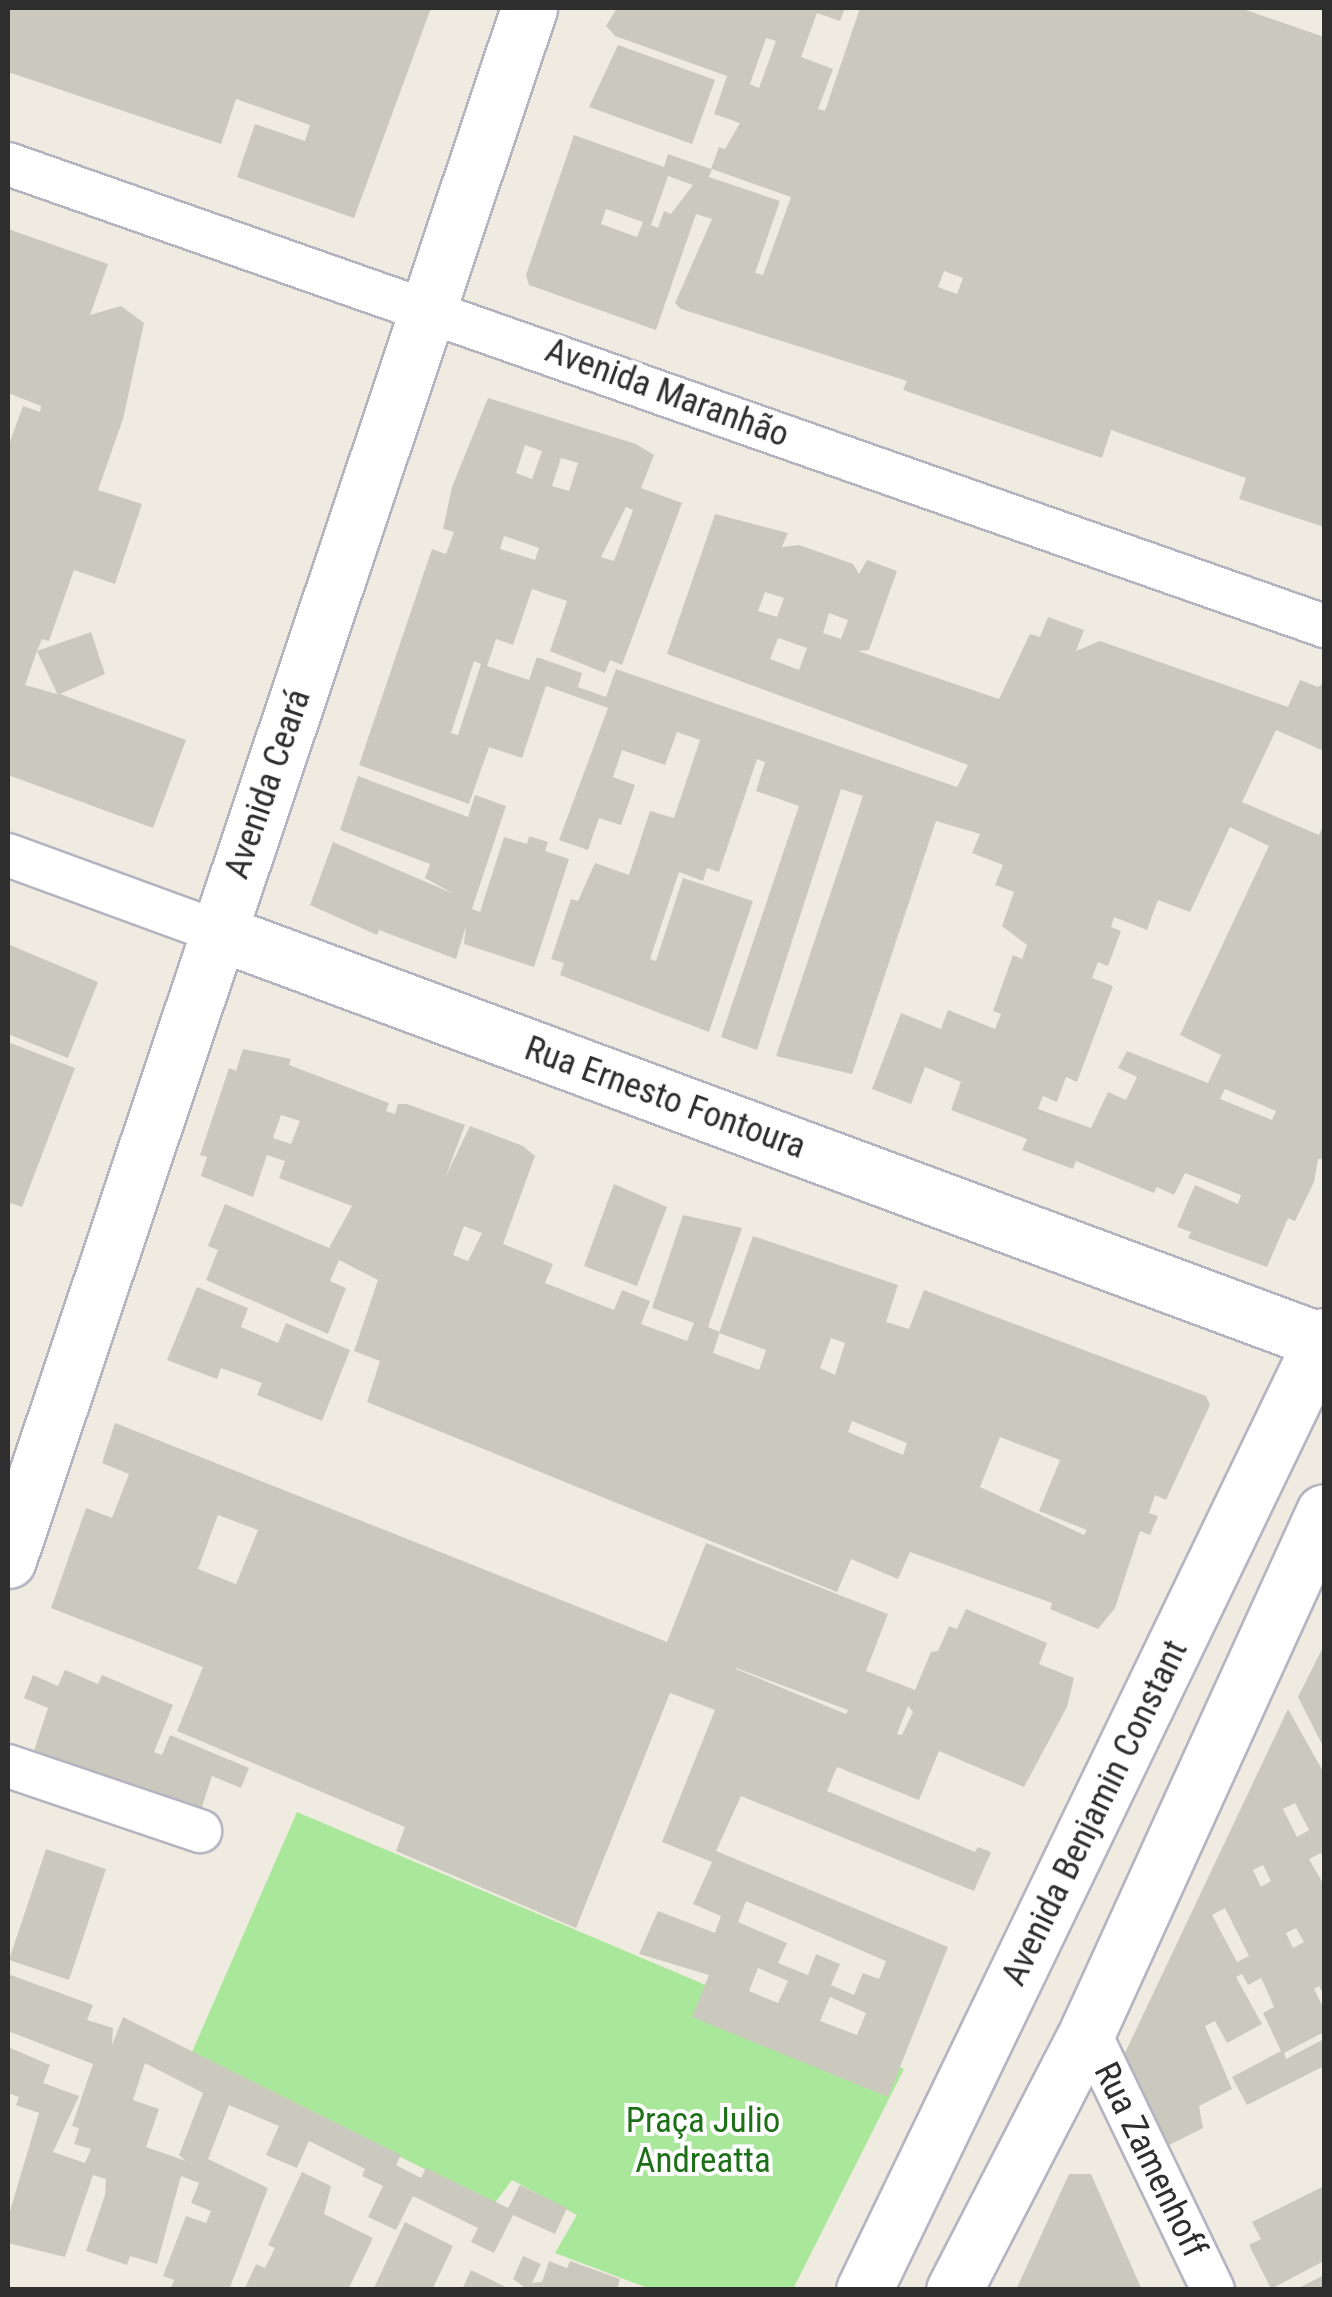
<!DOCTYPE html>
<meta charset="utf-8">
<style>
body{margin:0}
#map{position:relative;width:1332px;height:2297px;overflow:hidden;background:#efebe0;font-family:"Roboto Condensed",sans-serif}
div>[style]{position:absolute}
[style*='--x']{left:calc(var(--x)*1px);top:calc(var(--y)*1px);width:calc(var(--w)*1px);rotate:calc(var(--a)*1deg)}
.green>*{inset:0;background:#a9e79b}
.building>*{inset:0;background:#cbc9be}
.roads{filter:drop-shadow(2px 0 #b4b4c1) drop-shadow(-2px 0 #b4b4c1) drop-shadow(0 2px #b4b4c1) drop-shadow(0 -2px #b4b4c1)}
.minor>*{height:42px;margin:-21px;padding:0 21px;transform-origin:21px;border-radius:21px;background:#fff}
.tertiary>*{height:55px;margin:-27.5px;padding:0 27.5px;transform-origin:27.5px;border-radius:27.5px;background:#fff}
.secondary>*{height:55px;margin:-27.5px;padding:0 27.5px;transform-origin:27.5px;border-radius:27.5px;background:#fff}
span{translate:-50% -50%;white-space:nowrap;text-align:center;line-height:1.15;-webkit-text-stroke:8px #fff;paint-order:stroke}
.street-label{font-size:35px;color:#2e2e2e}
.park-label{font-size:35px;color:#1d7018}
.frame{position:absolute;inset:0;border:10px solid #2e2e2e;pointer-events:none}
</style>
<div id="map">
<div class="green">
<i style="clip-path:polygon(297px 1812px,904px 2069px,793px 2289px,653px 2290px,555px 2253px,577px 2215px,512px 2180px,494px 2204px,192px 2052px)"></i>
</div>
<div class="building">
<i style="clip-path:polygon(8px 8px,431px 8px,354px 218px,237px 177px,255px 124px,305px 141px,310px 125px,236px 99px,221px 144px,8px 72px)"></i>
<i style="clip-path:polygon(evenodd,617px 8px,845px 8px,840px 21px,817px 13px,801px 57px,833px 69px,818px 109px,825px 111px,860px 8px,1240px 8px,1324px 37px,1324px 527px,1239px 499px,1246px 478px,1111px 430px,1102px 458px,903px 390px,907px 381px,681px 309px,675px 303px,712px 219px,696px 214px,656px 330px,529px 285px,526px 275px,574px 135px,664px 167px,668px 154px,711px 169px,719px 147px,725px 149px,740px 123px,714px 114px,727px 76px,615px 36px,606px 26px,617px 8px,766px 38px,776px 41px,759px 88px,750px 84px,766px 38px,617px 8px,712px 169px,791px 197px,763px 275px,755px 273px,780px 201px,709px 177px,712px 169px,617px 8px,668px 176px,693px 185px,671px 214px,664px 211px,658px 228px,651px 225px,668px 176px,617px 8px,606px 209px,643px 222px,637px 237px,601px 224px,606px 209px,617px 8px,944px 271px,963px 278px,957px 294px,938px 287px,944px 271px)"></i>
<i style="clip-path:polygon(618px 45px,715px 80px,692px 144px,589px 107px)"></i>
<i style="clip-path:polygon(evenodd,8px 229px,108px 264px,90px 315px,121px 306px,144px 323px,123px 419px,98px 490px,142px 504px,115px 584px,74px 570px,49px 641px,42px 639px,37px 651px,91px 632px,105px 674px,60px 694px,186px 740px,153px 828px,8px 775px,8px 447px,23px 406px,40px 412px,41px 406px,8px 393px,8px 229px,37px 651px,57px 693px,57px 694px,25px 685px,37px 651px)"></i>
<i style="clip-path:polygon(evenodd,488px 398px,636px 444px,654px 455px,641px 488px,682px 503px,622px 665px,610px 660px,605px 673px,550px 651px,567px 601px,532px 589px,513px 645px,496px 639px,487px 666px,529px 680px,537px 657px,582px 673px,578px 687px,606px 697px,616px 669px,957px 787px,968px 765px,667px 654px,715px 514px,788px 533px,782px 547px,799px 545px,853px 564px,859px 574px,867px 560px,897px 571px,869px 650px,858px 651px,999px 699px,1030px 634px,1040px 637px,1048px 617px,1084px 630px,1076px 651px,1100px 641px,1288px 707px,1300px 680px,1318px 687px,1324px 683px,1324px 751px,1276px 730px,1242px 802px,1319px 835px,1324px 824px,1324px 1159px,1318px 1159px,1314px 1182px,1295px 1221px,1288px 1218px,1267px 1267px,1188px 1238px,1191px 1232px,1177px 1227px,1195px 1185px,1238px 1204px,1241px 1195px,1185px 1173px,1174px 1195px,1157px 1187px,1154px 1193px,1076px 1161px,1073px 1169px,1022px 1150px,1027px 1139px,951px 1110px,961px 1082px,925px 1067px,911px 1104px,872px 1089px,901px 1013px,941px 1029px,948px 1010px,995px 1029px,1001px 1014px,993px 1011px,1013px 955px,1022px 959px,1027px 945px,1002px 926px,1014px 892px,995px 885px,1003px 865px,972px 853px,980px 834px,936px 821px,852px 1074px,776px 1056px,863px 796px,841px 789px,757px 1050px,721px 1037px,799px 806px,756px 791px,765px 762px,757px 759px,719px 872px,707px 868px,703px 881px,679px 872px,650px 959px,656px 961px,683px 878px,753px 901px,709px 1032px,560px 975px,564px 963px,551px 959px,571px 899px,578px 901px,595px 863px,629px 875px,650px 811px,674px 818px,700px 740px,677px 732px,665px 765px,622px 750px,613px 777px,635px 785px,621px 825px,599px 818px,588px 850px,559px 840px,608px 708px,546px 686px,522px 758px,489px 747px,469px 804px,359px 765px,432px 549px,446px 554px,454px 532px,443px 529px,452px 487px,488px 398px,525px 445px,542px 451px,532px 479px,516px 473px,525px 445px,488px 398px,561px 458px,578px 463px,569px 491px,552px 486px,561px 458px,488px 398px,626px 507px,633px 510px,614px 561px,601px 557px,626px 507px,488px 398px,504px 536px,539px 548px,535px 560px,500px 549px,504px 536px,488px 398px,765px 592px,784px 598px,777px 617px,758px 611px,765px 592px,488px 398px,829px 613px,848px 620px,841px 639px,823px 633px,829px 613px,488px 398px,778px 638px,807px 648px,799px 670px,770px 659px,778px 638px,488px 398px,474px 661px,481px 664px,458px 735px,451px 733px,474px 661px,488px 398px,1230px 827px,1269px 846px,1180px 1035px,1221px 1055px,1208px 1083px,1127px 1051px,1118px 1068px,1137px 1077px,1126px 1100px,1108px 1092px,1091px 1128px,1038px 1109px,1043px 1096px,1057px 1102px,1066px 1077px,1077px 1082px,1113px 986px,1092px 978px,1098px 962px,1108px 966px,1121px 931px,1111px 927px,1114px 917px,1147px 930px,1158px 900px,1190px 912px,1230px 827px,488px 398px,1225px 1089px,1276px 1111px,1272px 1120px,1220px 1099px,1225px 1089px)"></i>
<i style="clip-path:polygon(358px 776px,468px 817px,475px 795px,506px 806px,472px 909px,480px 912px,504px 837px,527px 844px,529px 836px,548px 842px,545px 851px,569px 859px,534px 967px,464px 944px,466px 926px,456px 959px,379px 930px,377px 935px,310px 905px,333px 842px,454px 894px,425px 878px,430px 864px,340px 830px)"></i>
<i style="clip-path:polygon(10px 945px,98px 982px,68px 1058px,8px 1034px)"></i>
<i style="clip-path:polygon(8px 1042px,75px 1068px,22px 1207px,8px 1202px)"></i>
<i style="clip-path:polygon(evenodd,243px 1049px,291px 1059px,289px 1065px,389px 1103px,386px 1111px,395px 1114px,398px 1104px,407px 1104px,465px 1125px,445px 1178px,470px 1126px,523px 1146px,535px 1156px,503px 1244px,553px 1264px,545px 1283px,614px 1310px,622px 1290px,650px 1301px,641px 1324px,687px 1341px,694px 1323px,652px 1308px,683px 1215px,742px 1228px,708px 1327px,720px 1332px,713px 1353px,759px 1370px,766px 1350px,719px 1333px,753px 1236px,898px 1285px,886px 1322px,909px 1329px,924px 1290px,1206px 1396px,1210px 1405px,1166px 1500px,1155px 1495px,1149px 1513px,1158px 1516px,1150px 1535px,1140px 1531px,1115px 1608px,1098px 1629px,1050px 1609px,1052px 1603px,910px 1552px,898px 1579px,851px 1559px,837px 1592px,367px 1402px,380px 1361px,354px 1351px,378px 1280px,339px 1260px,330px 1281px,346px 1288px,328px 1334px,206px 1280px,218px 1250px,208px 1246px,225px 1204px,329px 1248px,352px 1206px,279px 1178px,285px 1161px,267px 1155px,253px 1197px,201px 1176px,207px 1157px,200px 1155px,229px 1068px,236px 1071px,243px 1049px,281px 1115px,300px 1121px,291px 1144px,273px 1138px,281px 1115px,243px 1049px,464px 1226px,482px 1233px,468px 1261px,453px 1255px,464px 1226px,243px 1049px,831px 1338px,845px 1343px,835px 1375px,820px 1368px,831px 1338px,243px 1049px,852px 1421px,907px 1443px,903px 1455px,848px 1432px,852px 1421px,243px 1049px,1000px 1437px,1060px 1460px,1039px 1511px,1087px 1530px,1084px 1535px,980px 1487px,1000px 1437px)"></i>
<i style="clip-path:polygon(614px 1184px,667px 1207px,637px 1286px,584px 1266px)"></i>
<i style="clip-path:polygon(197px 1287px,248px 1308px,241px 1327px,278px 1343px,286px 1323px,350px 1350px,322px 1421px,257px 1395px,262px 1383px,221px 1368px,217px 1379px,167px 1360px)"></i>
<i style="clip-path:polygon(evenodd,115px 1423px,667px 1642px,706px 1543px,888px 1614px,866px 1671px,915px 1690px,931px 1652px,938px 1651px,949px 1626px,957px 1629px,966px 1609px,1047px 1643px,1039px 1664px,1074px 1678px,1067px 1707px,1024px 1787px,939px 1751px,919px 1800px,837px 1767px,827px 1791px,975px 1852px,978px 1847px,991px 1852px,974px 1891px,741px 1796px,716px 1851px,948px 1947px,888px 2097px,692px 2017px,709px 1975px,639px 1954px,658px 1911px,715px 1933px,721px 1916px,693px 1904px,712px 1862px,662px 1842px,715px 1710px,670px 1693px,576px 1928px,396px 1851px,405px 1827px,177px 1731px,203px 1667px,51px 1608px,86px 1508px,112px 1518px,129px 1474px,102px 1463px,115px 1423px,218px 1515px,258px 1530px,236px 1584px,198px 1569px,218px 1515px,115px 1423px,736px 1668px,848px 1710px,846px 1714px,736px 1669px,736px 1668px,115px 1423px,908px 1706px,913px 1712px,902px 1735px,897px 1734px,908px 1706px,115px 1423px,746px 1901px,886px 1961px,879px 1979px,863px 1973px,854px 1995px,831px 1985px,840px 1964px,816px 1954px,808px 1975px,778px 1963px,787px 1943px,738px 1922px,746px 1901px,115px 1423px,758px 1968px,788px 1981px,778px 2003px,749px 1991px,758px 1968px,115px 1423px,830px 1997px,866px 2013px,857px 2035px,820px 2021px,830px 1997px)"></i>
<i style="clip-path:polygon(1324px 1645px,1324px 1748px,1298px 1697px)"></i>
<i style="clip-path:polygon(65px 1670px,98px 1684px,102px 1675px,173px 1705px,154px 1752px,162px 1755px,170px 1735px,249px 1768px,241px 1788px,212px 1776px,200px 1813px,30px 1763px,48px 1708px,24px 1698px,33px 1675px,58px 1686px)"></i>
<i style="clip-path:polygon(evenodd,1288px 1709px,1324px 1773px,1324px 1860px,1321px 1853px,1309px 1859px,1324px 1885px,1324px 1996px,1319px 1986px,1314px 1989px,1324px 2009px,1324px 2032px,1284px 2053px,1286px 2059px,1324px 2039px,1324px 2066px,1247px 2105px,1232px 2077px,1281px 2051px,1263px 2013px,1274px 2007px,1265px 1986px,1261px 1978px,1248px 1985px,1242px 1974px,1236px 1977px,1262px 2024px,1227px 2043px,1215px 2021px,1205px 2026px,1232px 2089px,1199px 2106px,1203px 2128px,1161px 2149px,1124px 2076px,1124px 2055px,1288px 1709px,1295px 1803px,1309px 1830px,1297px 1837px,1283px 1809px,1295px 1803px,1288px 1709px,1263px 1865px,1271px 1881px,1261px 1887px,1253px 1870px,1263px 1865px,1288px 1709px,1225px 1908px,1249px 1956px,1237px 1962px,1212px 1915px,1225px 1908px,1288px 1709px,1296px 1928px,1304px 1942px,1293px 1948px,1286px 1933px,1296px 1928px)"></i>
<i style="clip-path:polygon(46px 1849px,106px 1869px,69px 1980px,9px 1960px)"></i>
<i style="clip-path:polygon(evenodd,8px 1974px,93px 2005px,87px 2020px,113px 2028px,112px 2045px,123px 2017px,401px 2155px,396px 2165px,421px 2178px,426px 2168px,508px 2208px,520px 2185px,567px 2208px,555px 2234px,513px 2215px,494px 2253px,471px 2242px,478px 2228px,413px 2196px,396px 2230px,368px 2217px,383px 2186px,362px 2176px,365px 2169px,309px 2141px,297px 2168px,266px 2155px,279px 2126px,229px 2105px,208px 2159px,268px 2188px,229px 2290px,170px 2290px,174px 2280px,163px 2276px,186px 2216px,206px 2223px,211px 2211px,191px 2203px,199px 2183px,181px 2176px,157px 2264px,130px 2256px,127px 2265px,86px 2251px,105px 2195px,106px 2179px,93px 2175px,65px 2257px,8px 2243px,8px 2218px,39px 2113px,16px 2105px,19px 2097px,8px 2093px,8px 2047px,50px 2065px,43px 2083px,79px 2096px,53px 2152px,85px 2163px,91px 2149px,74px 2144px,79px 2128px,72px 2126px,93px 2064px,8px 2031px,8px 1974px,145px 2063px,203px 2093px,179px 2155px,186px 2161px,146px 2147px,159px 2109px,133px 2100px,145px 2063px)"></i>
<i style="clip-path:polygon(302px 2172px,331px 2186px,324px 2214px,373px 2238px,348px 2290px,244px 2290px,256px 2264px,265px 2268px,275px 2248px,268px 2245px)"></i>
<i style="clip-path:polygon(1069px 2174px,1091px 2174px,1142px 2290px,1016px 2290px)"></i>
<i style="clip-path:polygon(1324px 2186px,1324px 2261px,1271px 2289px,1249px 2245px,1261px 2239px,1252px 2222px)"></i>
<i style="clip-path:polygon(405px 2222px,453px 2246px,432px 2290px,373px 2290px)"></i>
<i style="clip-path:polygon(523px 2256px,541px 2264px,532px 2283px,542px 2282px,549px 2261px,567px 2268px,570px 2261px,620px 2279px,617px 2290px,528px 2290px,513px 2279px)"></i>
<i style="clip-path:polygon(471px 2270px,512px 2290px,462px 2290px)"></i>
<i style="clip-path:polygon(1324px 2275px,1324px 2290px,1295px 2290px)"></i>
</div>
<div class="roads">
<div class="minor">
<i style="--x:8;--y:164;--w:1395;--a:19.34"></i>
<i style="--x:8;--y:855;--w:224;--a:20.1"></i>
<i style="--x:8;--y:1766;--w:203;--a:18.7"></i>
<i style="--x:1088;--y:2030;--w:288;--a:64.3"></i>
</div>
<div class="tertiary">
<i style="--x:218;--y:932;--w:1180;--a:20.34"></i>
<i style="--x:8;--y:1560;--w:1637;--a:-71.44"></i>
</div>
<div class="secondary">
<i style="--x:864;--y:2290;--w:1059;--a:-64.26"></i>
<i style="--x:954;--y:2290;--w:292;--a:-62.7"></i>
<i style="--x:1088;--y:2030;--w:569;--a:-65.51"></i>
</div>
</div>
<div class="street-label">
<span style="left:667px;top:393px;rotate:20deg">Avenida Maranhão</span>
<span style="left:268px;top:784px;rotate:-71deg">Avenida Ceará</span>
<span style="left:665px;top:1098px;rotate:20deg">Rua Ernesto Fontoura</span>
<span style="left:1095px;top:1813px;rotate:-64deg">Avenida Benjamin Constant</span>
<span style="left:1150px;top:2160px;rotate:64deg">Rua Zamenhoff</span>
</div>
<div class="park-label">
<span style="left:703px;top:2141px">Praça Julio<br>Andreatta</span>
</div>
<div class="frame"></div>
</div>
